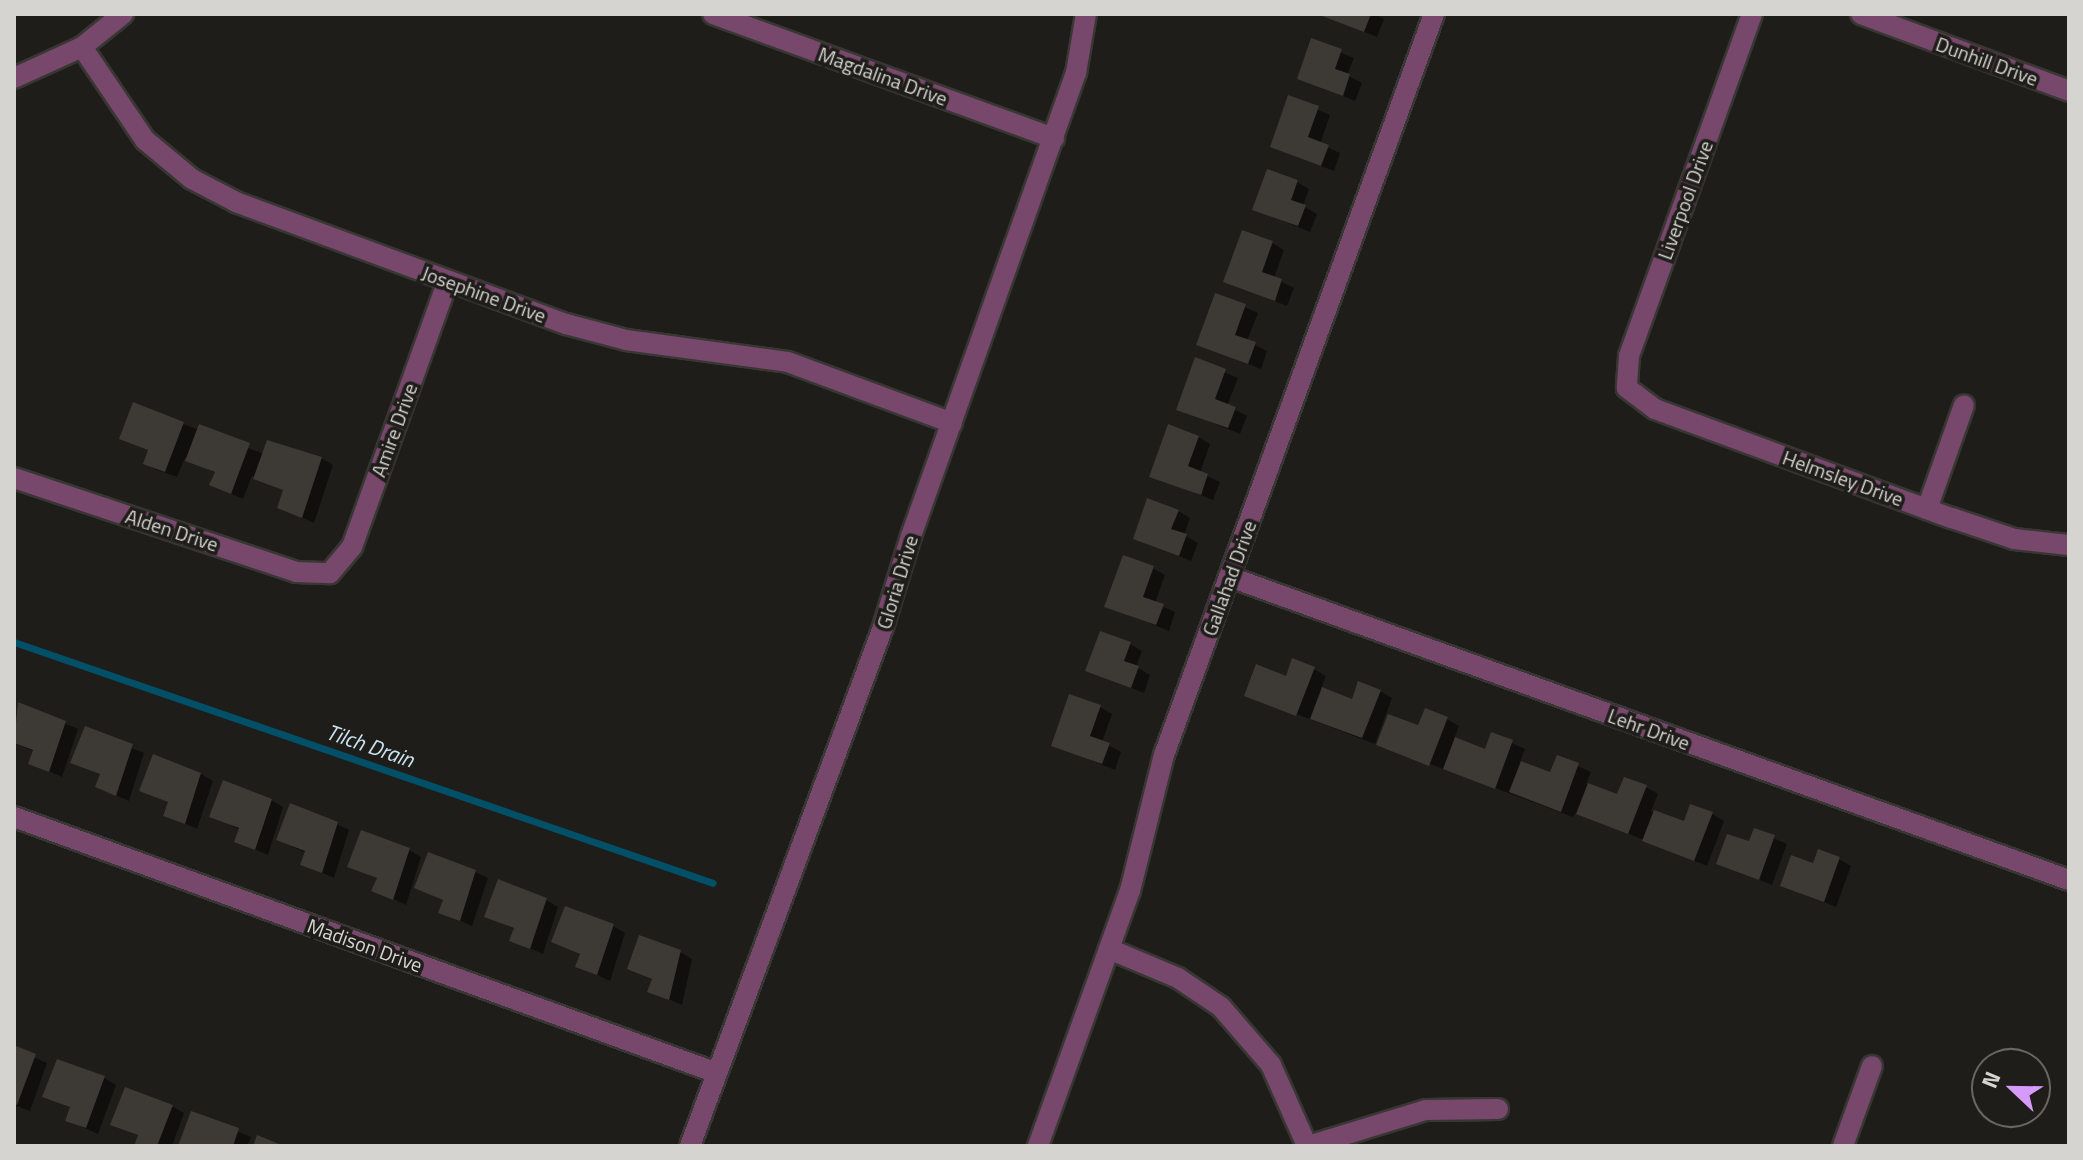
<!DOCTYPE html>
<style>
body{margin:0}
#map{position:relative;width:2083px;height:1160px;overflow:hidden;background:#1e1d19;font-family:"Titillium Web",sans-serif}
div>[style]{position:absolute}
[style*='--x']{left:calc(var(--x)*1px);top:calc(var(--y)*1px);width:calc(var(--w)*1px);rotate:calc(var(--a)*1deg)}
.shadow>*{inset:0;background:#0007}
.stream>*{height:7px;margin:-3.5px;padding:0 3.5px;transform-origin:3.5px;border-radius:3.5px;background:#024f68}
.building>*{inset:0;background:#3d3935}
.roads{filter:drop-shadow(2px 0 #383733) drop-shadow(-2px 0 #383733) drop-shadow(0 2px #383733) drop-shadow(0 -2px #383733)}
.street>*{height:20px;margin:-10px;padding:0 10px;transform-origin:10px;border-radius:10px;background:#78476c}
span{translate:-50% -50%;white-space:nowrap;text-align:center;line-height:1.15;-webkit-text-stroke:7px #1e1d19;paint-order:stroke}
.street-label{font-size:20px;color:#d5d4d1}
.water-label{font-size:22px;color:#cae3ef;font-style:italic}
.frame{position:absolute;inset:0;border:16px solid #d5d4d1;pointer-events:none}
.north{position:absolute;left:1971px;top:1048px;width:80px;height:80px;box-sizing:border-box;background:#1e1d19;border:2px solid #676663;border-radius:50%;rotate:292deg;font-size:22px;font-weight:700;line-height:32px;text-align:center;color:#d5d4d1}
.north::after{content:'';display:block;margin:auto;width:28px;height:36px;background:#d69bfa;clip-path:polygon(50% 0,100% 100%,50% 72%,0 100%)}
</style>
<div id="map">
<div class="shadow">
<i style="clip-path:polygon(1321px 14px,1375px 14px,1384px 19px,1377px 37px)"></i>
<i style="clip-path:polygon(1313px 41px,1354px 58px,1347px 75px,1362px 83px,1355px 101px,1299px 78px)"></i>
<i style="clip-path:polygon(1289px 98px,1330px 115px,1320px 144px,1340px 153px,1334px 171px,1272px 147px)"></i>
<i style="clip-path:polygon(1297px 182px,1309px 189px,1303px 206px,1317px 214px,1310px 232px,1255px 209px)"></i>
<i style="clip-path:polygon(1272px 243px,1284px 250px,1274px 278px,1294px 288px,1287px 306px,1225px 281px)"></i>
<i style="clip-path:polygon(1216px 295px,1258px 313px,1247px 341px,1267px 351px,1261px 369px,1199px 344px)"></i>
<i style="clip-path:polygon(1196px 360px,1238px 378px,1227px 406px,1247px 416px,1240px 434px,1179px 409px)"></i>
<i style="clip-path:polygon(183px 424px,264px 454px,321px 458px,333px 465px,314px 523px,279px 507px,285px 491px,252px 476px,243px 499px,212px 485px,216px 473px,185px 458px,177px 477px,157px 470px,145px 463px,150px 451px,121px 438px)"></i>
<i style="clip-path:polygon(1198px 437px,1210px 444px,1200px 473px,1220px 482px,1213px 500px,1152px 476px)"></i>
<i style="clip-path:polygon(1178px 511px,1190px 518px,1184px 535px,1198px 543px,1191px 561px,1135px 538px)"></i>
<i style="clip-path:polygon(1153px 568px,1165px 575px,1155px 603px,1175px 612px,1169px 631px,1107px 606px)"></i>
<i style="clip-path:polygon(1130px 644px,1142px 651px,1136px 667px,1150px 675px,1144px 693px,1088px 670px)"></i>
<i style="clip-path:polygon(1314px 669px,1326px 676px,1321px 689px,1353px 701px,1380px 691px,1392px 698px,1375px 744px,1246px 695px)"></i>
<i style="clip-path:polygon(19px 705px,78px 729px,62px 777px,30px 763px,35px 752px,14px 743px)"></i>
<i style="clip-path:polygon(1100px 707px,1112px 714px,1102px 742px,1121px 752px,1115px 770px,1053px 745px)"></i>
<i style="clip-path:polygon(1447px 719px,1459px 726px,1454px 739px,1486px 751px,1492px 734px,1525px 749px,1520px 762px,1552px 774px,1558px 757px,1591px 772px,1586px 784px,1619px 797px,1646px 787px,1658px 794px,1651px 811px,1685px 823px,1712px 814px,1724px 821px,1707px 866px,1576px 812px,1573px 817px,1379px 745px)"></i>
<i style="clip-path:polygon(86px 729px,144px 753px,129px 801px,97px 787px,102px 775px,73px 762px)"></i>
<i style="clip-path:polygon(201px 774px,213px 781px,197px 829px,166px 815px,170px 803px,141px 790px)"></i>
<i style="clip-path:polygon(271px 800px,283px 807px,268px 855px,236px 841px,240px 830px,212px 816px)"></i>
<i style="clip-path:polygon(337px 824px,349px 830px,334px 878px,303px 864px,306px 853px,278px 840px)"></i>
<i style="clip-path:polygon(1755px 830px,1787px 844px,1772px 885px,1718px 863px,1750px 844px)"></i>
<i style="clip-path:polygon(409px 850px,421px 857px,406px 905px,374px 890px,378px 879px,350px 866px)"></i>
<i style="clip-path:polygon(1839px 859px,1851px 866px,1836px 907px,1783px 885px)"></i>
<i style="clip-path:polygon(475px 872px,488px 878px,472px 926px,441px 912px,445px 901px,416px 888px)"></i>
<i style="clip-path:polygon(546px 900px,558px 907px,543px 954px,511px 940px,515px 929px,487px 916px)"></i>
<i style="clip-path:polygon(613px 926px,625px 933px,610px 981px,578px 966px,582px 955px,554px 941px)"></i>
<i style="clip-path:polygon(680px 952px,692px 959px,682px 1005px,650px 991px,654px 980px,629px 968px)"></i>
<i style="clip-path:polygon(14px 1048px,47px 1063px,30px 1111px,14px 1105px)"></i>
<i style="clip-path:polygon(104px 1078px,116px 1085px,98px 1134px,67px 1120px,72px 1108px,45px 1096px)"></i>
<i style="clip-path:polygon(172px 1106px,184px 1113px,172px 1146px,136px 1146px,139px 1136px,113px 1124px)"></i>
<i style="clip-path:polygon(192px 1113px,251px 1137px,247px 1146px,180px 1146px)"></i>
</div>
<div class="stream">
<i style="--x:14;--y:642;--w:739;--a:19.02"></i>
</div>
<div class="building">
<i style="clip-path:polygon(1317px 14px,1371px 14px,1364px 32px)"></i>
<i style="clip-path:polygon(1311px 38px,1342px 49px,1335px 69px,1350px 74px,1343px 96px,1297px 79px)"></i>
<i style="clip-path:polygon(1288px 95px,1319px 106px,1308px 137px,1329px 145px,1321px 166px,1270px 147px)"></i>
<i style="clip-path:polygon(1267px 169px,1298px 180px,1291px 200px,1306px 205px,1298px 226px,1252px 210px)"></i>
<i style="clip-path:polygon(1242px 230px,1273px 241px,1262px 272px,1282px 279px,1275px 301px,1223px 282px)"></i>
<i style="clip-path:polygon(1215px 293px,1246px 304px,1235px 335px,1256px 342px,1248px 364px,1196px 345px)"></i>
<i style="clip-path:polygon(1195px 357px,1226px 369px,1215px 399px,1236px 407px,1228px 428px,1176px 410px)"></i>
<i style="clip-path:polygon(133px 402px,184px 422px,165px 472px,143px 464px,148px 450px,119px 439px)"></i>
<i style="clip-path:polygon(199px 424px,250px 443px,231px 494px,209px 485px,215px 472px,185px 461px)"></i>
<i style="clip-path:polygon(1168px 424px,1199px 436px,1188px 466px,1208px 474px,1201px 495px,1149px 477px)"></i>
<i style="clip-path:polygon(267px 440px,322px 457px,302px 518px,277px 508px,283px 490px,253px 479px)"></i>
<i style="clip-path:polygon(1147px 498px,1179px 510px,1171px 529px,1187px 534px,1179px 556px,1133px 539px)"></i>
<i style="clip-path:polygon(1123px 555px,1154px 566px,1143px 597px,1164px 604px,1156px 625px,1104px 607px)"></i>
<i style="clip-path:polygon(1100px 631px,1131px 642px,1124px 661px,1139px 666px,1131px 688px,1085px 671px)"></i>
<i style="clip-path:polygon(1292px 658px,1315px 667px,1296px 716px,1244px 696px,1256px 664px,1286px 676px)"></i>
<i style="clip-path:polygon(1358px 681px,1381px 690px,1362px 738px,1310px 719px,1322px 687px,1352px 699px)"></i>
<i style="clip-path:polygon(1069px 694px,1101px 705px,1090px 736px,1110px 743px,1102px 764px,1051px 746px)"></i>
<i style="clip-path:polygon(18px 702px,66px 721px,49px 772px,28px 764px,33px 750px,14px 743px)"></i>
<i style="clip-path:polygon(1425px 708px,1448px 717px,1429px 766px,1376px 745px,1388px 714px,1418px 725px)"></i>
<i style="clip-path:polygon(85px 726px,133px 744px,116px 796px,95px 787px,100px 774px,70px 763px)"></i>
<i style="clip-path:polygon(1491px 732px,1513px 740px,1495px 789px,1443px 769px,1455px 737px,1485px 749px)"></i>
<i style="clip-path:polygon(153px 754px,201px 773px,185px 824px,163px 816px,168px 802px,139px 791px)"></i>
<i style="clip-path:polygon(1557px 755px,1579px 763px,1561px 812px,1509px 792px,1521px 761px,1550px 772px)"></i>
<i style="clip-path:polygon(1624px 777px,1647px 785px,1628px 834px,1576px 814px,1588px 783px,1617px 794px)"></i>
<i style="clip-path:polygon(223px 780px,272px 799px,255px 850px,234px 842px,239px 828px,209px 817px)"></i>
<i style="clip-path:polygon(290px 803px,338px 822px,322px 873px,300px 865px,305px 851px,276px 840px)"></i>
<i style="clip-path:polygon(1690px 804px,1713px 812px,1694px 861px,1642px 841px,1654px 810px,1684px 821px)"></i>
<i style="clip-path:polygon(1754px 828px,1775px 835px,1759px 880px,1716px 864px,1727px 834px,1749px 841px)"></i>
<i style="clip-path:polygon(361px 830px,410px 848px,393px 900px,371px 891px,377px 878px,347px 867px)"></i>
<i style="clip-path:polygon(1818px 849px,1840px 857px,1824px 902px,1780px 886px,1791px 855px,1813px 863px)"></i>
<i style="clip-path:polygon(428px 852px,476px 870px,460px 921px,438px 913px,443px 900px,414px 888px)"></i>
<i style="clip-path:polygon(498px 879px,547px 898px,530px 949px,509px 941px,514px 928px,484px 917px)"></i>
<i style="clip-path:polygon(565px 906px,614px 924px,597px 975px,575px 967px,580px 954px,551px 942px)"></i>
<i style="clip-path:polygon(639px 935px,681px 950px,669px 1000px,647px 992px,652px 979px,627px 969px)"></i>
<i style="clip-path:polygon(14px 1045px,36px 1054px,17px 1105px,14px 1104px)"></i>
<i style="clip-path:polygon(57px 1059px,105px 1076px,86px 1128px,65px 1121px,70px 1107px,42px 1097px)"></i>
<i style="clip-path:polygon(125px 1087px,173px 1105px,157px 1146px,134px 1146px,138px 1135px,110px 1125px)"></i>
<i style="clip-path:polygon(191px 1111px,239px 1128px,233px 1146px,178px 1146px)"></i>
<i style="clip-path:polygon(257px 1135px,284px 1146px,253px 1146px)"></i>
</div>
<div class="roads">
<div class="street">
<i style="--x:713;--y:14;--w:363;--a:20"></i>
<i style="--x:1752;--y:14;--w:363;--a:109.8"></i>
<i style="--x:1629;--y:356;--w:32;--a:94"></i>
<i style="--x:1627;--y:388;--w:35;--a:37"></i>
<i style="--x:1655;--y:409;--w:316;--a:20.2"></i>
<i style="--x:1952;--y:518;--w:65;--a:18.7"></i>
<i style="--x:2014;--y:539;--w:55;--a:6.2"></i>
<i style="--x:1861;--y:14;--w:222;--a:20.3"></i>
<i style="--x:82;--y:47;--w:112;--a:55.9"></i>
<i style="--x:145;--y:140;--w:61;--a:39.7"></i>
<i style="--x:192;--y:179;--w:50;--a:27.6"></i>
<i style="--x:236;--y:202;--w:352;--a:20.3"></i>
<i style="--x:566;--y:324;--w:62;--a:14.9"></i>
<i style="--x:626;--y:340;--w:163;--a:7.7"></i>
<i style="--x:788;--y:362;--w:175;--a:20.4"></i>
<i style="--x:14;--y:78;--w:75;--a:-24.5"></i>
<i style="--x:82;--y:47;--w:53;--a:-38.8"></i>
<i style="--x:14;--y:478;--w:297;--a:18.4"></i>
<i style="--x:296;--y:572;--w:34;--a:2"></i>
<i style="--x:330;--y:573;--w:34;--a:-50"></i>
<i style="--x:352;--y:547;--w:283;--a:-70.2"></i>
<i style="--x:1927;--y:509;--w:110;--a:-70.4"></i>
<i style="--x:1230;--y:577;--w:892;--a:19.86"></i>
<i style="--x:14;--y:817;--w:748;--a:20.01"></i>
<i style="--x:1109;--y:949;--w:75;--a:22.8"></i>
<i style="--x:1178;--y:978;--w:52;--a:34"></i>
<i style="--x:1221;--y:1007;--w:77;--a:49.2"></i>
<i style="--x:1271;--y:1065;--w:89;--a:66"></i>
<i style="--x:690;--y:1146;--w:554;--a:-69.6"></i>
<i style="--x:883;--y:627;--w:95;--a:-72.9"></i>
<i style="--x:911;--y:536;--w:492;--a:-70.4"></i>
<i style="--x:1076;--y:73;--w:60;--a:-80.4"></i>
<i style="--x:1038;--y:1146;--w:271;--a:-70.2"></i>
<i style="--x:1130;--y:891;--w:140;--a:-76"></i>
<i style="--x:1164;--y:755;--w:789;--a:-69.98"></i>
<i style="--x:1308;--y:1146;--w:123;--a:-17"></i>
<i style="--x:1426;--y:1110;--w:72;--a:-0.8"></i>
<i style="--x:1843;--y:1146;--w:85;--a:-70.1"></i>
</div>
</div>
<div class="street-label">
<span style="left:1987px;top:61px;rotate:20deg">Dunhill Drive</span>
<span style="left:883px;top:76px;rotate:20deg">Magdalina Drive</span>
<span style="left:1685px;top:200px;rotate:-70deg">Liverpool Drive</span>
<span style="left:484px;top:294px;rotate:20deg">Josephine Drive</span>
<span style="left:394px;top:430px;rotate:-70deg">Amire Drive</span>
<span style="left:1843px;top:478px;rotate:20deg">Helmsley Drive</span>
<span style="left:172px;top:530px;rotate:18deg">Alden Drive</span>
<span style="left:1229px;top:578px;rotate:-70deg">Gallahad Drive</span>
<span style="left:897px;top:582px;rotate:-73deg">Gloria Drive</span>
<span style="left:1649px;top:729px;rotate:20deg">Lehr Drive</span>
<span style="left:365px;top:945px;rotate:20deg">Madison Drive</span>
</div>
<div class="water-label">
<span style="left:370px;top:746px;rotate:19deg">Tilch Drain</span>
</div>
<div class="frame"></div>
<div class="north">N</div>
</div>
